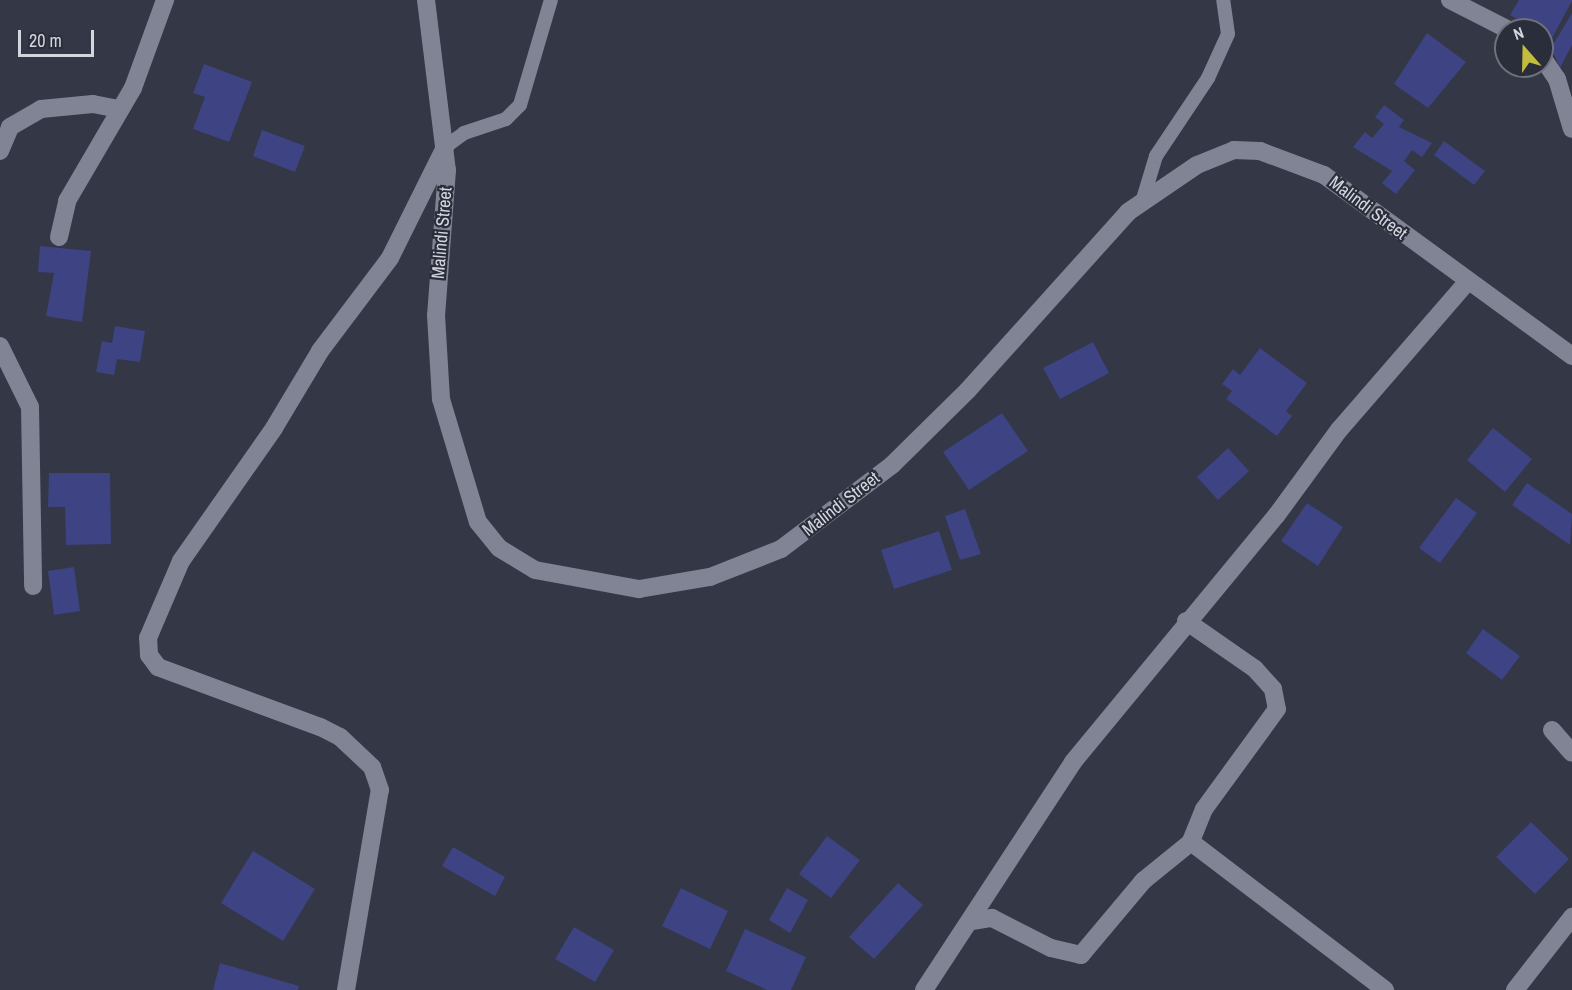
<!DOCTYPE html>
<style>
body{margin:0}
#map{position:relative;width:1572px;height:990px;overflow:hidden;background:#343745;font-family:"Archivo Narrow",sans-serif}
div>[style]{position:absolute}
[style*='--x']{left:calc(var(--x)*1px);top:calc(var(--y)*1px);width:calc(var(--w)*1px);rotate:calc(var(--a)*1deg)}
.building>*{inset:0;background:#3d4383}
.lane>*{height:14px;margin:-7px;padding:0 7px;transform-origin:7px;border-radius:7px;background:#818495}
.street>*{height:18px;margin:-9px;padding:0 9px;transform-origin:9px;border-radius:9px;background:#818495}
span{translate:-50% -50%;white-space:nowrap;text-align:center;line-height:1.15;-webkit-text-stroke:4.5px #2a2d3a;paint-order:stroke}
.street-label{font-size:18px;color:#d4d6de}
.north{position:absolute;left:1494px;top:18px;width:60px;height:60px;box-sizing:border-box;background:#2a2d3a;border:2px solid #6e717c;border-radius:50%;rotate:340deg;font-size:16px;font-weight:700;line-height:24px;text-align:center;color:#d4d6de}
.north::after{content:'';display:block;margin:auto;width:21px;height:27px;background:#c2bd3f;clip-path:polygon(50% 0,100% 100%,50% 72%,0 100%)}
.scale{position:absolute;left:18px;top:30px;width:76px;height:27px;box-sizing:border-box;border:3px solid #d4d6de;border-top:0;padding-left:8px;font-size:18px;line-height:21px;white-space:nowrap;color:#d4d6de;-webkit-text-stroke:4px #2a2d3a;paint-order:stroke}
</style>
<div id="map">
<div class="building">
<i style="clip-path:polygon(1519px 0,1572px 0,1572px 1px,1552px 38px,1510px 15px)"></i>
<i style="clip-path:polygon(1572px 13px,1572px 45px,1560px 68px,1551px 48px)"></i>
<i style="clip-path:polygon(1427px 33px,1466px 62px,1428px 108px,1394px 84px)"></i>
<i style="clip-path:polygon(204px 64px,252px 82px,229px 142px,193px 129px,205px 97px,193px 93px)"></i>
<i style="clip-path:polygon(1384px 105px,1404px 120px,1399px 127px,1432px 143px,1422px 157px,1412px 150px,1404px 161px,1415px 170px,1396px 194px,1382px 183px,1392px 171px,1353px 147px,1365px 132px,1372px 138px,1384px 124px,1375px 117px)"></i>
<i style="clip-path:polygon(262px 130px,305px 146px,295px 172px,253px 156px)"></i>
<i style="clip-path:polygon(1444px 141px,1485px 171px,1474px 185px,1434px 155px)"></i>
<i style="clip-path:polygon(40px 246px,91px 251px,82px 322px,46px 316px,54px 273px,38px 272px)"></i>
<i style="clip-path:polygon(115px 326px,145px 331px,140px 362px,117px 359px,114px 375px,96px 372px,102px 341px,112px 343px)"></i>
<i style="clip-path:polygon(1093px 342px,1109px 373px,1060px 399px,1043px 368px)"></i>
<i style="clip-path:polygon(1260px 348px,1307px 383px,1286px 411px,1292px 416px,1277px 436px,1226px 399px,1232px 391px,1222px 384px,1233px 369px,1240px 375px)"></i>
<i style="clip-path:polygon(1002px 413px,1028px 451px,969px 490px,943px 452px)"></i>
<i style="clip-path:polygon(1493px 428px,1532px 459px,1505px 492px,1467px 460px)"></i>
<i style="clip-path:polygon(1228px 448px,1249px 471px,1218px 500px,1197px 477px)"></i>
<i style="clip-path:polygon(49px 473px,110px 473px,111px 544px,66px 545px,65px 507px,48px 507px)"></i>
<i style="clip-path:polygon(1527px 483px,1572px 514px,1570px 545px,1512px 505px)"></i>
<i style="clip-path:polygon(1456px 498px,1477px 513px,1440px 563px,1419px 548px)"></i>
<i style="clip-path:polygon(1307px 503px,1343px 527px,1318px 566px,1281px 541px)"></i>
<i style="clip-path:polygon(965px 509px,981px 554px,960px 560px,945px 516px)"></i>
<i style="clip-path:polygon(939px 531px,952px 570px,894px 589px,881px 550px)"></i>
<i style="clip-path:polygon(74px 567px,80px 611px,54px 615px,48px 571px)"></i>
<i style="clip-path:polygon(1483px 629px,1520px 656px,1502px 680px,1466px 653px)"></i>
<i style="clip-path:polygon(1531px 822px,1569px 859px,1535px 894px,1496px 857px)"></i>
<i style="clip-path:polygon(827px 836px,860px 860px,831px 898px,799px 874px)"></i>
<i style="clip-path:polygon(453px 847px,505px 877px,495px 896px,442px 866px)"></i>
<i style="clip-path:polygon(253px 851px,315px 889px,283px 941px,221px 903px)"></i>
<i style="clip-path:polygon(898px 883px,923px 905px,874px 959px,849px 937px)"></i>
<i style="clip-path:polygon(681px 888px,728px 911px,710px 949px,662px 926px)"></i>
<i style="clip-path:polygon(787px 888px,808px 900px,790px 933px,769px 920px)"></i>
<i style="clip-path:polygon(574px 927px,614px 950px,595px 982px,555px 959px)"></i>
<i style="clip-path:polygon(745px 929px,806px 957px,791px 990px,767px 990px,726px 971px)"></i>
<i style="clip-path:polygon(220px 963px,299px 986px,298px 990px,213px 990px)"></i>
</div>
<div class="lane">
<i style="--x:445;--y:147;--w:24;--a:-36"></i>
<i style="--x:464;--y:133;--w:44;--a:-18.4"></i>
<i style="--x:506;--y:119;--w:20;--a:-45"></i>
<i style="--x:520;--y:105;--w:109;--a:-73.6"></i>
<i style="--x:1143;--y:199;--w:45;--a:-73.2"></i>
<i style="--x:1156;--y:156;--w:94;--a:-56.3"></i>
<i style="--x:1208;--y:78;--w:48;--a:-65.6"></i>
<i style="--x:1228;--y:34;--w:34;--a:-98"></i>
</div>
<div class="street">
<i style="--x:426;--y:0;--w:171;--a:83"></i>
<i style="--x:447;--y:170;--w:145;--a:94.3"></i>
<i style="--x:436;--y:315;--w:84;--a:86.6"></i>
<i style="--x:441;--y:399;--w:128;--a:73.3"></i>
<i style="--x:478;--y:522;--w:33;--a:51"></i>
<i style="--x:499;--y:548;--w:42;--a:31.4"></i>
<i style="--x:535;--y:570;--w:106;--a:10.4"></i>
<i style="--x:639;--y:589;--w:72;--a:-9.6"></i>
<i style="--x:710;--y:577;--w:76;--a:-21.5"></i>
<i style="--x:781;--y:549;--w:139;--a:-37.1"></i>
<i style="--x:892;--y:465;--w:107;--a:-44.6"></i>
<i style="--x:968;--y:390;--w:239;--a:-48"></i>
<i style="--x:1128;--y:212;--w:83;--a:-34.3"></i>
<i style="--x:1197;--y:165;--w:40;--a:-22"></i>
<i style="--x:1234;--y:150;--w:26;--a:2"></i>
<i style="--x:1260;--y:151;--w:68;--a:20.6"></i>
<i style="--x:1324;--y:175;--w:307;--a:36.1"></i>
<i style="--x:1450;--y:0;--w:66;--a:27"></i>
<i style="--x:1542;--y:57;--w:27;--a:56"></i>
<i style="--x:1557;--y:79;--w:52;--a:73.3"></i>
<i style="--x:0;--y:151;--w:26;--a:-67"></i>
<i style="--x:10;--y:127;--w:36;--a:-30"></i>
<i style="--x:41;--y:109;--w:52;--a:-5.5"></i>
<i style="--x:93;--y:104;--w:26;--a:11"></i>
<i style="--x:59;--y:237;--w:37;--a:-77"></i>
<i style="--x:67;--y:201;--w:131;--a:-59.7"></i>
<i style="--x:133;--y:88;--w:94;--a:-70"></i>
<i style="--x:0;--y:346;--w:68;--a:63.8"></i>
<i style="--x:30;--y:407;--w:179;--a:89"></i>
<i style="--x:1186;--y:621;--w:84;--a:34.8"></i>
<i style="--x:1255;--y:669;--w:27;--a:48"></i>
<i style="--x:1273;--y:689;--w:20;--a:79"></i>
<i style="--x:1277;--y:709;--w:124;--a:126.1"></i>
<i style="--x:1204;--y:809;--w:35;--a:112"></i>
<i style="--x:1552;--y:730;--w:30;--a:49"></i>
<i style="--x:972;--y:921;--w:20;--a:-9"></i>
<i style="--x:992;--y:918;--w:66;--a:27"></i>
<i style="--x:1051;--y:948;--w:31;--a:13"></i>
<i style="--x:1081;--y:955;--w:97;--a:-50"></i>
<i style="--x:1143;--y:881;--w:62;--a:-39.1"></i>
<i style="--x:1191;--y:842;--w:244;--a:37.3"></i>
<i style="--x:346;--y:990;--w:203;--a:-80.4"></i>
<i style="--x:380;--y:790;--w:24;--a:-109"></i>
<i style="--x:372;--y:767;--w:44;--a:-136.8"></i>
<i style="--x:340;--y:737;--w:22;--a:-153"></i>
<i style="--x:320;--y:727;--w:173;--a:-159.7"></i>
<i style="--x:158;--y:667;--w:15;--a:-127"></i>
<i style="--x:149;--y:655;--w:17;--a:-93"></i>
<i style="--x:148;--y:638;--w:84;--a:-66.8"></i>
<i style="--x:181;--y:561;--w:162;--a:-55"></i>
<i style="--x:274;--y:428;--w:90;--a:-59.1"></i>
<i style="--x:320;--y:351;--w:116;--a:-53"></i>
<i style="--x:390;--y:258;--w:124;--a:-63.6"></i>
<i style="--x:924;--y:990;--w:272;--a:-56.8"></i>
<i style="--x:1073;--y:762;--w:319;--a:-50.5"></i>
<i style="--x:1276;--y:516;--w:107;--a:-53.8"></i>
<i style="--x:1339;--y:430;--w:196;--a:-49.1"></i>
<i style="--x:1515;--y:990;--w:93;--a:-52"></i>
</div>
<div class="street-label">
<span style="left:1368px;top:208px;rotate:37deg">Malindi Street</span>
<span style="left:442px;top:233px;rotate:-85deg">Malindi Street</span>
<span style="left:841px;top:504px;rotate:-38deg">Malindi Street</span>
</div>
<div class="north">N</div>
<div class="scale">20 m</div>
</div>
